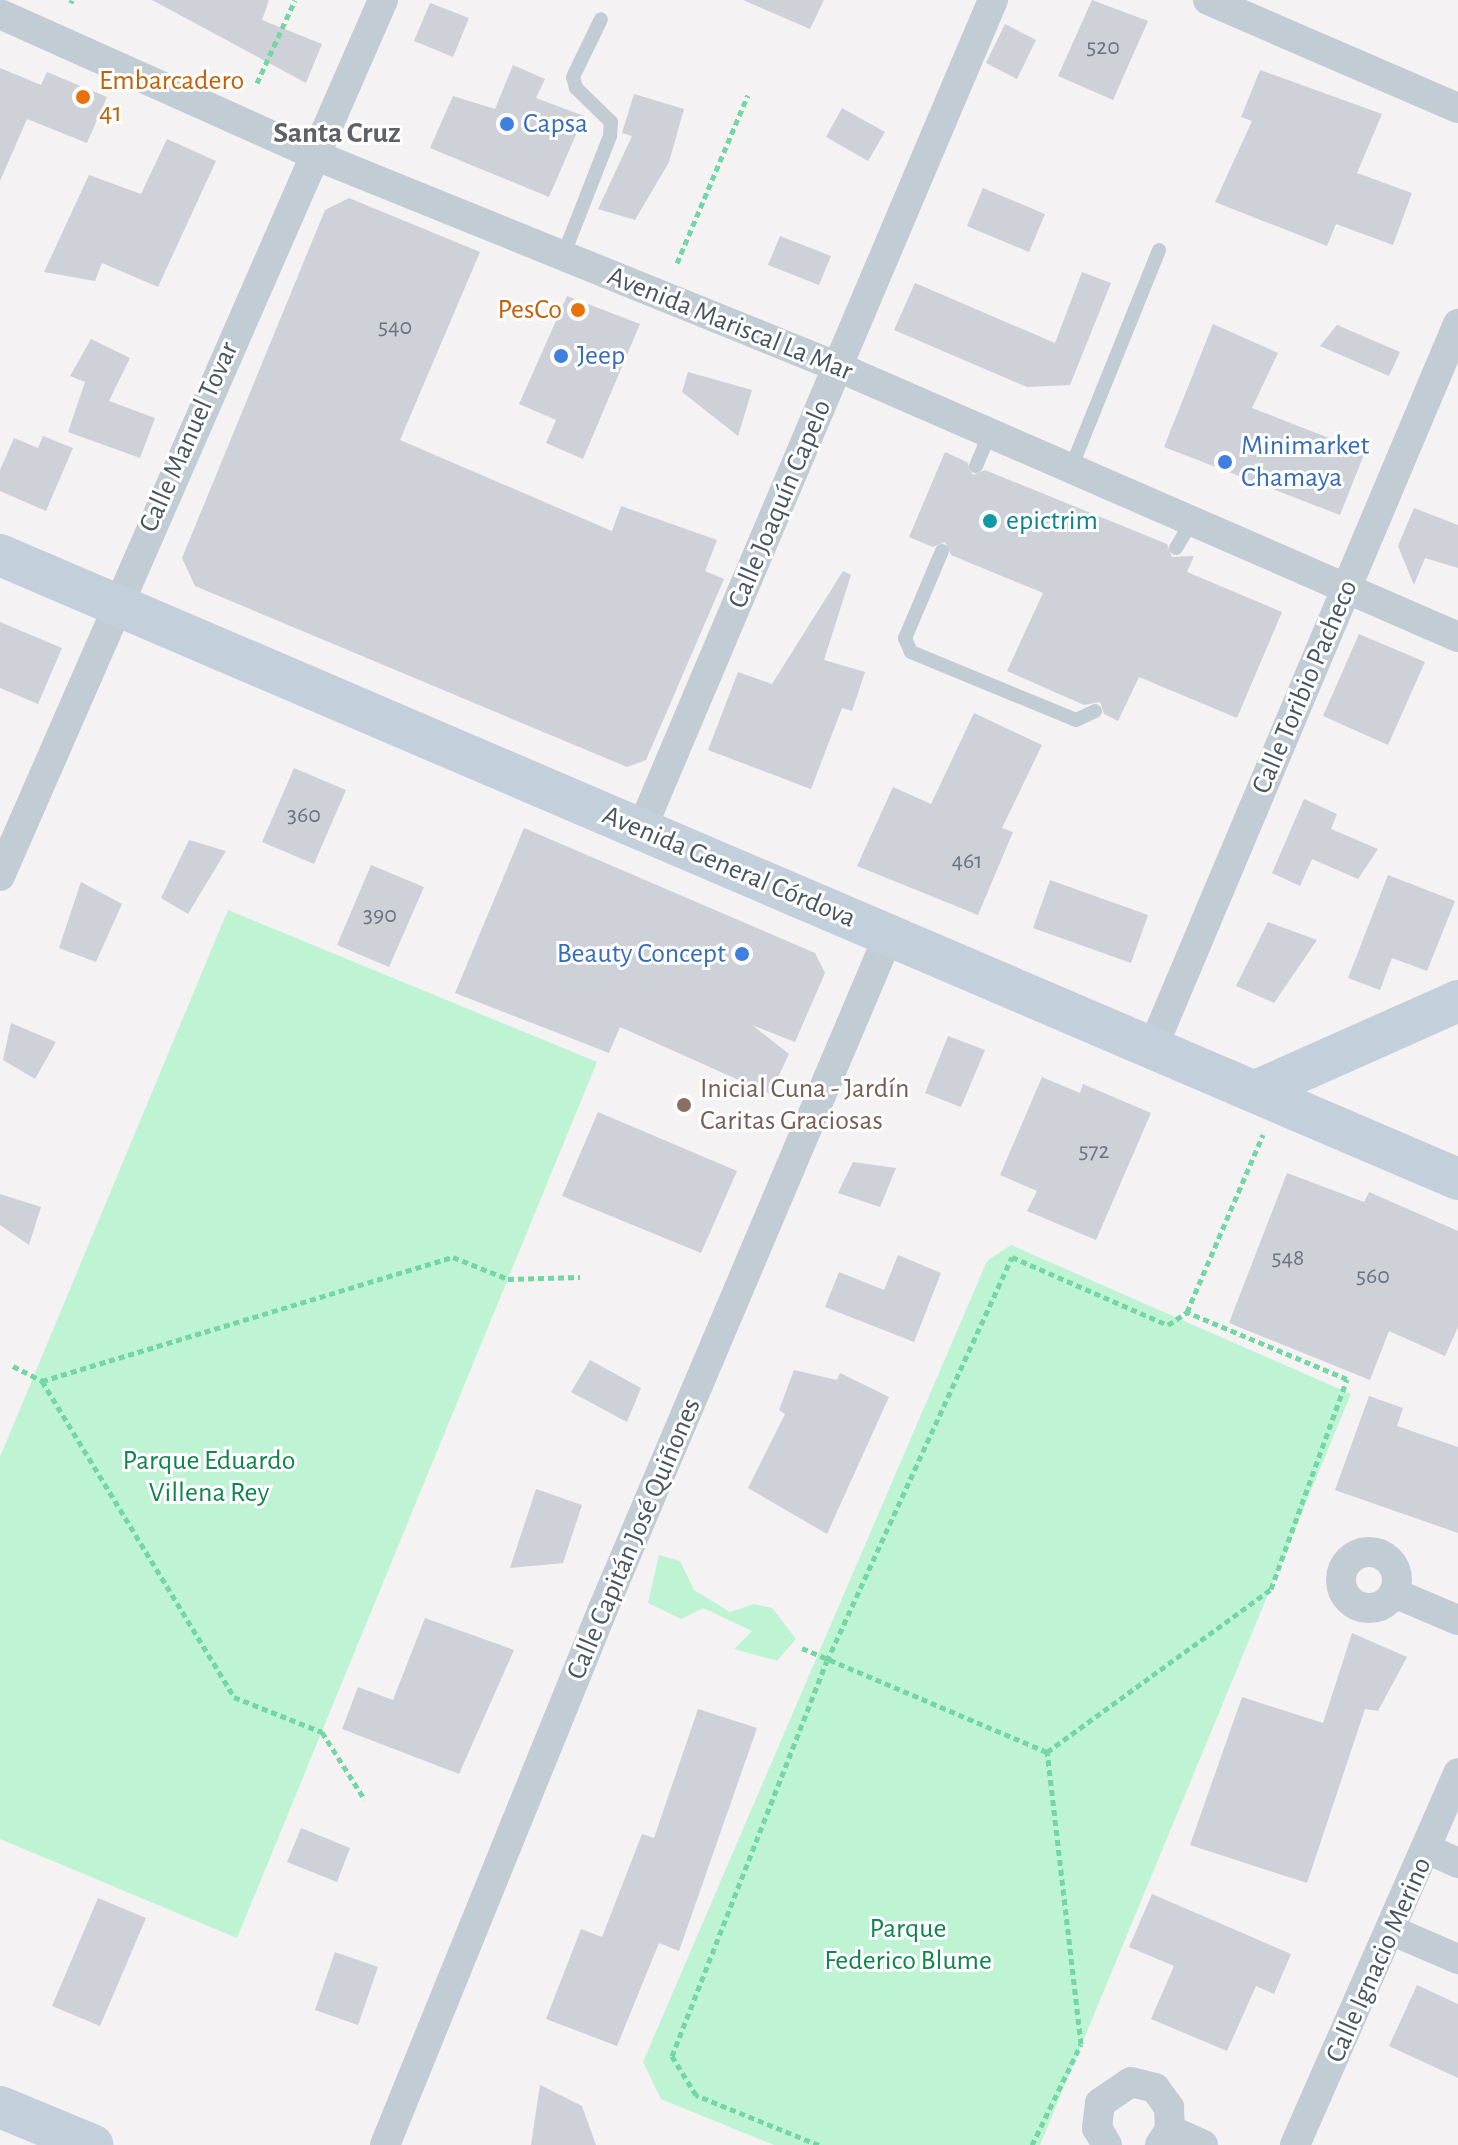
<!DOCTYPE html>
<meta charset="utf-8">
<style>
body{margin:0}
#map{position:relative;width:1458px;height:2145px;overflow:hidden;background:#f4f2f2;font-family:"Alegreya Sans",sans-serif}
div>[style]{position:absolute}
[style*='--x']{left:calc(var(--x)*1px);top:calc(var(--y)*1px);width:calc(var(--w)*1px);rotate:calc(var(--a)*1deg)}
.green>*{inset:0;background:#bef4d3}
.building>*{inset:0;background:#ced1d8}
.path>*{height:5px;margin-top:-2.5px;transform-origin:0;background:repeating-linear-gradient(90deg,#73d6a5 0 6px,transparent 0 10px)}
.lane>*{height:14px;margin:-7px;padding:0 7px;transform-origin:7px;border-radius:7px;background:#c2ccd4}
.street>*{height:30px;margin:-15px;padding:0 15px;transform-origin:15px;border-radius:15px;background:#c2ccd4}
.street>.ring{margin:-15px;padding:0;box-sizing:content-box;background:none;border:30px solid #c2ccd4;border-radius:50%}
.secondary>*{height:42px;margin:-21px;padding:0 21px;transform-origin:21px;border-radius:21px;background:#c4cfdc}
.dots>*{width:22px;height:22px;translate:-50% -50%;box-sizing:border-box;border:4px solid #fff;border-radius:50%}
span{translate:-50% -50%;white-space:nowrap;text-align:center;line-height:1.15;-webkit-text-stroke:6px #fff;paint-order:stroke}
.number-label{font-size:24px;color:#6a7480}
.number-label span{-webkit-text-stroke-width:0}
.food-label{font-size:28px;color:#c56008}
.left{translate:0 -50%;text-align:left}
.right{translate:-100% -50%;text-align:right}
.shop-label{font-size:28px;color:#366cbe}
.street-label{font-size:28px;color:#485562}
.culture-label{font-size:28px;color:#0d838f}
.education-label{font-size:28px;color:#785e54}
.park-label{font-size:28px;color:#0f864b}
.neighbourhood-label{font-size:30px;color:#5e6268;font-weight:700}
</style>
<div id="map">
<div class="green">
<i style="clip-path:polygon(228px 910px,597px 1062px,237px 1938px,0 1839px,0 1457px)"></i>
<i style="clip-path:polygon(1011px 1245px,1351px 1394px,1040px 2145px,774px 2145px,661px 2099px,643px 2062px,987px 1261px)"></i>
<i style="clip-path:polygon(659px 1555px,680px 1561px,694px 1590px,730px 1612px,754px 1604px,772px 1608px,796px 1639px,777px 1661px,734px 1649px,752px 1631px,703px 1608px,681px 1619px,648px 1603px)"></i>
</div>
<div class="building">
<i style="clip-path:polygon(152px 0,269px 0,262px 20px,322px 44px,306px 83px)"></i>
<i style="clip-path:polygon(743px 0,824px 0,810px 29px)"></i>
<i style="clip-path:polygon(1092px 0,1148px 21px,1113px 100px,1058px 76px)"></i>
<i style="clip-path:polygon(430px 3px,469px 18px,453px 57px,414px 41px)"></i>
<i style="clip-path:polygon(1005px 24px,1036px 40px,1017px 79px,986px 63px)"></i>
<i style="clip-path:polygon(513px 65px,545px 79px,536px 98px,584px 116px,549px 197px,430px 148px,453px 96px,495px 109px)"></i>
<i style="clip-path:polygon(0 68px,41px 85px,47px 72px,107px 97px,87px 143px,27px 119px,0 181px)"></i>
<i style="clip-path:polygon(1260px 70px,1382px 114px,1357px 173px,1412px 193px,1393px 245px,1336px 224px,1327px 246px,1215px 202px,1252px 121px,1241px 117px)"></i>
<i style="clip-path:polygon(634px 94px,684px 109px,669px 162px,635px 220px,598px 209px,632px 136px,622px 133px)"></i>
<i style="clip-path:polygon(842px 108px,885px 132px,868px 161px,826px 137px)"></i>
<i style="clip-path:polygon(167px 139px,216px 161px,158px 287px,102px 263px,95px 281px,44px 272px,89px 175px,141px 194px)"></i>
<i style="clip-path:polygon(983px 188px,1045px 214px,1029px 252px,967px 226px)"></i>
<i style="clip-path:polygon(349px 198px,480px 252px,400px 440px,612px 531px,621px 506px,717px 540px,705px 571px,724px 579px,646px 760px,627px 767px,195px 586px,182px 558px,325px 210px)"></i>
<i style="clip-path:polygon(780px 236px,831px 256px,819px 285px,768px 265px)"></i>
<i style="clip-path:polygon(1082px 272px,1111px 283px,1070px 385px,1027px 387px,894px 330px,915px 283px,1055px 343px)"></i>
<i style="clip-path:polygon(567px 296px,640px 324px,583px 459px,546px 443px,556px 420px,519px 404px)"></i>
<i style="clip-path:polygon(1213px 324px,1278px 353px,1252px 408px,1365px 452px,1340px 515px,1164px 447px)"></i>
<i style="clip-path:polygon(1337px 325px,1400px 352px,1389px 376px,1320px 346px)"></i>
<i style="clip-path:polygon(91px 339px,130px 358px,109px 401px,155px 418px,140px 458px,68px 432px,85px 382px,70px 376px)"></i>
<i style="clip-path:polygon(688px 372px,752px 390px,738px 436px,682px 392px)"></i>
<i style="clip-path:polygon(43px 436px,73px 448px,46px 511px,0 491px,0 470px,14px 438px,38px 448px)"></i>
<i style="clip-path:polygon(945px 452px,967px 462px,973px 475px,985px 470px,1167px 544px,1172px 557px,1194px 556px,1187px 572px,1282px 612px,1237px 718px,1139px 677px,1118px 721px,1104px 714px,1100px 702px,1084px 705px,1007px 671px,1043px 593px,951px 555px,945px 542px,933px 547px,909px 537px)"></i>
<i style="clip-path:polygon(1414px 508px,1458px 525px,1458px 568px,1425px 558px,1414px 585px,1398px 546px)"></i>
<i style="clip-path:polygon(843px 571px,851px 575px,824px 660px,865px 672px,852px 711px,842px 708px,811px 789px,708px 750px,738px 672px,772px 684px)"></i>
<i style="clip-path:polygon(0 622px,62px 648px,38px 704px,0 688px)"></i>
<i style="clip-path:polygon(1359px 634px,1425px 662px,1388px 745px,1323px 716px)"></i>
<i style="clip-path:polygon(974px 713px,1042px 745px,1002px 828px,1013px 832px,978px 915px,857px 866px,893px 787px,931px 804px)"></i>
<i style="clip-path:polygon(294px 768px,346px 790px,314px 864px,262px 842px)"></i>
<i style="clip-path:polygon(1304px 799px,1337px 814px,1331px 829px,1378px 849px,1358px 879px,1312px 859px,1300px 886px,1272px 873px)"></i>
<i style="clip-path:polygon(524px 828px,815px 953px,825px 973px,795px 1042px,752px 1025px,789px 1054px,770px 1094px,620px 1027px,609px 1053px,455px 993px)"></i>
<i style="clip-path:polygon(189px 840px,226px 851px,188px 914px,161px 898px)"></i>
<i style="clip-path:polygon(371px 865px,424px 887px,389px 967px,337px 945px)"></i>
<i style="clip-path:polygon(1388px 875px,1455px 901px,1427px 971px,1392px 958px,1380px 990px,1348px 978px)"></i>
<i style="clip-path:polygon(1050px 880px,1148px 915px,1131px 963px,1033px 928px)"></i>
<i style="clip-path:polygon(81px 882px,122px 904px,96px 962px,59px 948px)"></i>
<i style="clip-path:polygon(1268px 922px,1317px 940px,1274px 1003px,1236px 986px)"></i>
<i style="clip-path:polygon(11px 1023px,56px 1042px,35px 1079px,3px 1060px)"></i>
<i style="clip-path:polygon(948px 1036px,985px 1050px,961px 1107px,925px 1093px)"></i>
<i style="clip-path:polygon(1042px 1077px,1080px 1093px,1083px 1084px,1151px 1113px,1096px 1240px,1027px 1211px,1037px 1191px,1000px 1175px)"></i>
<i style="clip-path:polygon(598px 1112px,737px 1171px,701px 1253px,562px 1196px)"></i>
<i style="clip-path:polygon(853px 1162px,896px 1168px,880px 1207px,838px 1193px)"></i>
<i style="clip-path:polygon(1287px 1173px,1364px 1202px,1369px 1192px,1458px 1231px,1458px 1327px,1445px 1356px,1389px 1331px,1370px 1380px,1229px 1323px)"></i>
<i style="clip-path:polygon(0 1194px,41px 1207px,29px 1245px,0 1225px)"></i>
<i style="clip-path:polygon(898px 1255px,941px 1273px,914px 1342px,825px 1307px,839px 1272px,884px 1290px)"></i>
<i style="clip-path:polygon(590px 1360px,641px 1388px,627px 1422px,571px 1392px)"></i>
<i style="clip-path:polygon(794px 1370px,837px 1380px,840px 1373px,889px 1397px,827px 1534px,748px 1488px,785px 1414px,779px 1410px)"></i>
<i style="clip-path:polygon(1369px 1396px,1403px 1408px,1397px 1426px,1458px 1447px,1458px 1533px,1335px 1490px)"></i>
<i style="clip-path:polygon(536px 1489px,582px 1505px,563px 1563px,510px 1568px)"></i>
<i style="clip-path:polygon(425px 1618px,514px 1650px,459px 1774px,342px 1729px,358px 1687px,393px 1700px)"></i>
<i style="clip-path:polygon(1352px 1633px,1407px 1657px,1378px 1711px,1365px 1709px,1307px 1883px,1190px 1845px,1242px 1697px,1323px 1723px)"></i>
<i style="clip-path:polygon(698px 1709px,757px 1728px,679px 1951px,659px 1943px,617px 2046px,546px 2019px,581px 1929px,602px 1937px,642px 1834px,654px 1838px)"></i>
<i style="clip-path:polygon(301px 1828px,350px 1848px,337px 1882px,287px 1862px)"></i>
<i style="clip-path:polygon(1152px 1894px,1291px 1954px,1274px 1994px,1256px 1986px,1227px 2051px,1151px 2019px,1174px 1966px,1129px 1947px)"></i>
<i style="clip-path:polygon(98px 1898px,146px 1918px,100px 2026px,52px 2006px)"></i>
<i style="clip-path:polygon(335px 1952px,378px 1967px,358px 2025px,315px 2010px)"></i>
<i style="clip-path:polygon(1417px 1985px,1458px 2004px,1458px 2078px,1389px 2046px)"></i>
<i style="clip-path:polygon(540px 2085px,582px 2106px,596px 2145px,531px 2145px)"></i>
</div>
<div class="path">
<i style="--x:71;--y:3;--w:3;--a:-72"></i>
<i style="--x:257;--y:83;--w:91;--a:-65.4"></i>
<i style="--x:677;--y:263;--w:182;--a:-67.1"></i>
<i style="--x:13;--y:1366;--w:33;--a:27"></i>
<i style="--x:42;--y:1381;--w:429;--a:-16.8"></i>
<i style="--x:453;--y:1257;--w:59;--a:21.8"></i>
<i style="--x:508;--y:1279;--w:72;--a:-1.6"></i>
<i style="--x:42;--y:1381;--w:370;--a:58.7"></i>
<i style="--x:234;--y:1697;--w:95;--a:21.7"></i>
<i style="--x:322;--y:1732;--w:80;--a:57.7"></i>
<i style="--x:802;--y:1648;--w:266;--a:23"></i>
<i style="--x:1047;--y:1752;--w:277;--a:-36"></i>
<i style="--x:1271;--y:1589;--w:223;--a:-70.1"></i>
<i style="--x:1347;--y:1379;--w:173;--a:-157.3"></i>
<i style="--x:1187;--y:1312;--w:193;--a:-66.8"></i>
<i style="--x:819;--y:2145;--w:133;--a:-157.9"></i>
<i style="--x:696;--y:2095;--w:46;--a:-121.6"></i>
<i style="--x:672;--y:2056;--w:424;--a:-68.6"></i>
<i style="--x:827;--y:1661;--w:444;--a:-65.4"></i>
<i style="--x:1012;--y:1257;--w:170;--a:23.6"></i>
<i style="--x:1168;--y:1325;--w:23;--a:-34"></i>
<i style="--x:1032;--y:2145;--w:112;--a:-64.1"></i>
<i style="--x:1081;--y:2044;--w:294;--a:-96.6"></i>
</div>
<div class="lane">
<i style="--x:563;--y:256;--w:129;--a:-68.6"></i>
<i style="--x:610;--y:136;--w:14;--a:-86"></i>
<i style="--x:611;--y:122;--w:49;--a:-135.8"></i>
<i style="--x:576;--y:88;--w:11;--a:-105"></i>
<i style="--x:573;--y:77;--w:64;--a:-64.2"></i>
<i style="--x:976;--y:466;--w:36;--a:-67"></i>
<i style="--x:1071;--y:468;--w:235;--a:-68"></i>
<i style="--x:1176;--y:548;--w:31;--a:-59"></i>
<i style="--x:942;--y:551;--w:95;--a:113"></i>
<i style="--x:905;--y:638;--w:15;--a:67"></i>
<i style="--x:911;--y:652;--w:178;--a:22.4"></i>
<i style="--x:1076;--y:720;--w:21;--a:-25"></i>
</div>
<div class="street">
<i style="--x:1208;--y:0;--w:272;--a:23.4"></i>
<i style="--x:0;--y:14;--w:347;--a:24.1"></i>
<i style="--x:317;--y:156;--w:562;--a:22.05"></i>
<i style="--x:838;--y:367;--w:676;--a:23.53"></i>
<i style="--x:641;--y:830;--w:902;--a:-67.02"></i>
<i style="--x:0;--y:876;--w:956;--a:-66.38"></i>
<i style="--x:1152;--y:1049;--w:787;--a:-67.12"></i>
<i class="ring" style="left:1341px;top:1552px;width:26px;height:26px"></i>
<i style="--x:1394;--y:1593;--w:69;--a:22.9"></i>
<i style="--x:1429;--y:1850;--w:32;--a:24"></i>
<i style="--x:1393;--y:1931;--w:71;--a:23.3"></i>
<i style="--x:1170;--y:2130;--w:36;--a:24"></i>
<i style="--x:385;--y:2145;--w:579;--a:-67.87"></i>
<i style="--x:603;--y:1609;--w:732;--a:-67.01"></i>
<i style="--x:1107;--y:2145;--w:20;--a:-120"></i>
<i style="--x:1097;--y:2128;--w:25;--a:-83"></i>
<i style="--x:1100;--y:2103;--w:37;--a:-34"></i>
<i style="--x:1131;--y:2082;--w:25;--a:14"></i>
<i style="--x:1155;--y:2088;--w:24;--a:54"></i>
<i style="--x:1169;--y:2107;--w:23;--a:88"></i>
<i style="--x:1170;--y:2130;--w:18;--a:124"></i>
<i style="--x:1295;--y:2145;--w:406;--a:-66.3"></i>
</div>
<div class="secondary">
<i style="--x:0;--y:555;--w:1586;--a:23.17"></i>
<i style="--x:1256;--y:1091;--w:221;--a:-24"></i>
<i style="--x:0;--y:2107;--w:100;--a:22.4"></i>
</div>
<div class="dots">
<i style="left:83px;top:97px;background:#e8710a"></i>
<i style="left:507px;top:124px;background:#3f7fe0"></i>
<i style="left:578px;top:310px;background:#e8710a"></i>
<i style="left:561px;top:356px;background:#3f7fe0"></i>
<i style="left:1225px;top:462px;background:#3f7fe0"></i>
<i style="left:990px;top:521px;background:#0f9aa8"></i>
<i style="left:742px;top:954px;background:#3f7fe0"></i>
<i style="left:684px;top:1105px;background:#8d6e63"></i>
</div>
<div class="number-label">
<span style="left:1103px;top:48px">520</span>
<span style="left:395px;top:328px">540</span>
<span style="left:304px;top:816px">360</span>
<span style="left:967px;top:862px">461</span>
<span style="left:380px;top:916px">390</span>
<span style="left:1094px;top:1152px">572</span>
<span style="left:1288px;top:1259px">548</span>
<span style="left:1373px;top:1277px">560</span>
</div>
<div class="food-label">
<span class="left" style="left:99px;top:97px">Embarcadero<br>41</span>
<span class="right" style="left:562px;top:310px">PesCo</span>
</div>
<div class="shop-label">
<span class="left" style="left:523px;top:124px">Capsa</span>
<span class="left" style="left:577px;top:356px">Jeep</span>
<span class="left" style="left:1241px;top:462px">Minimarket<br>Chamaya</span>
<span class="right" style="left:726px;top:954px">Beauty Concept</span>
</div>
<div class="street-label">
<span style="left:730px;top:324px;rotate:22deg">Avenida Mariscal La Mar</span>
<span style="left:189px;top:437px;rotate:-66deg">Calle Manuel Tovar</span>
<span style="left:780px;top:504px;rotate:-67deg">Calle Joaquín Capelo</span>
<span style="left:1305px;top:687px;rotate:-67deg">Calle Toribio Pacheco</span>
<span style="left:729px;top:867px;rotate:23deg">Avenida General Córdova</span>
<span style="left:634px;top:1539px;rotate:-67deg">Calle Capitán José Quiñones</span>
<span style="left:1379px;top:1960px;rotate:-66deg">Calle Ignacio Merino</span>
</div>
<div class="culture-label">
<span class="left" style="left:1006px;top:521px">epictrim</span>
</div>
<div class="education-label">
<span class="left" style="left:700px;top:1105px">Inicial Cuna - Jardín<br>Caritas Graciosas</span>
</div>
<div class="park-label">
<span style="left:209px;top:1477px">Parque Eduardo<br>Villena Rey</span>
<span style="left:908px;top:1945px">Parque<br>Federico Blume</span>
</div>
<div class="neighbourhood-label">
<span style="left:337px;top:133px">Santa Cruz</span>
</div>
</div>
